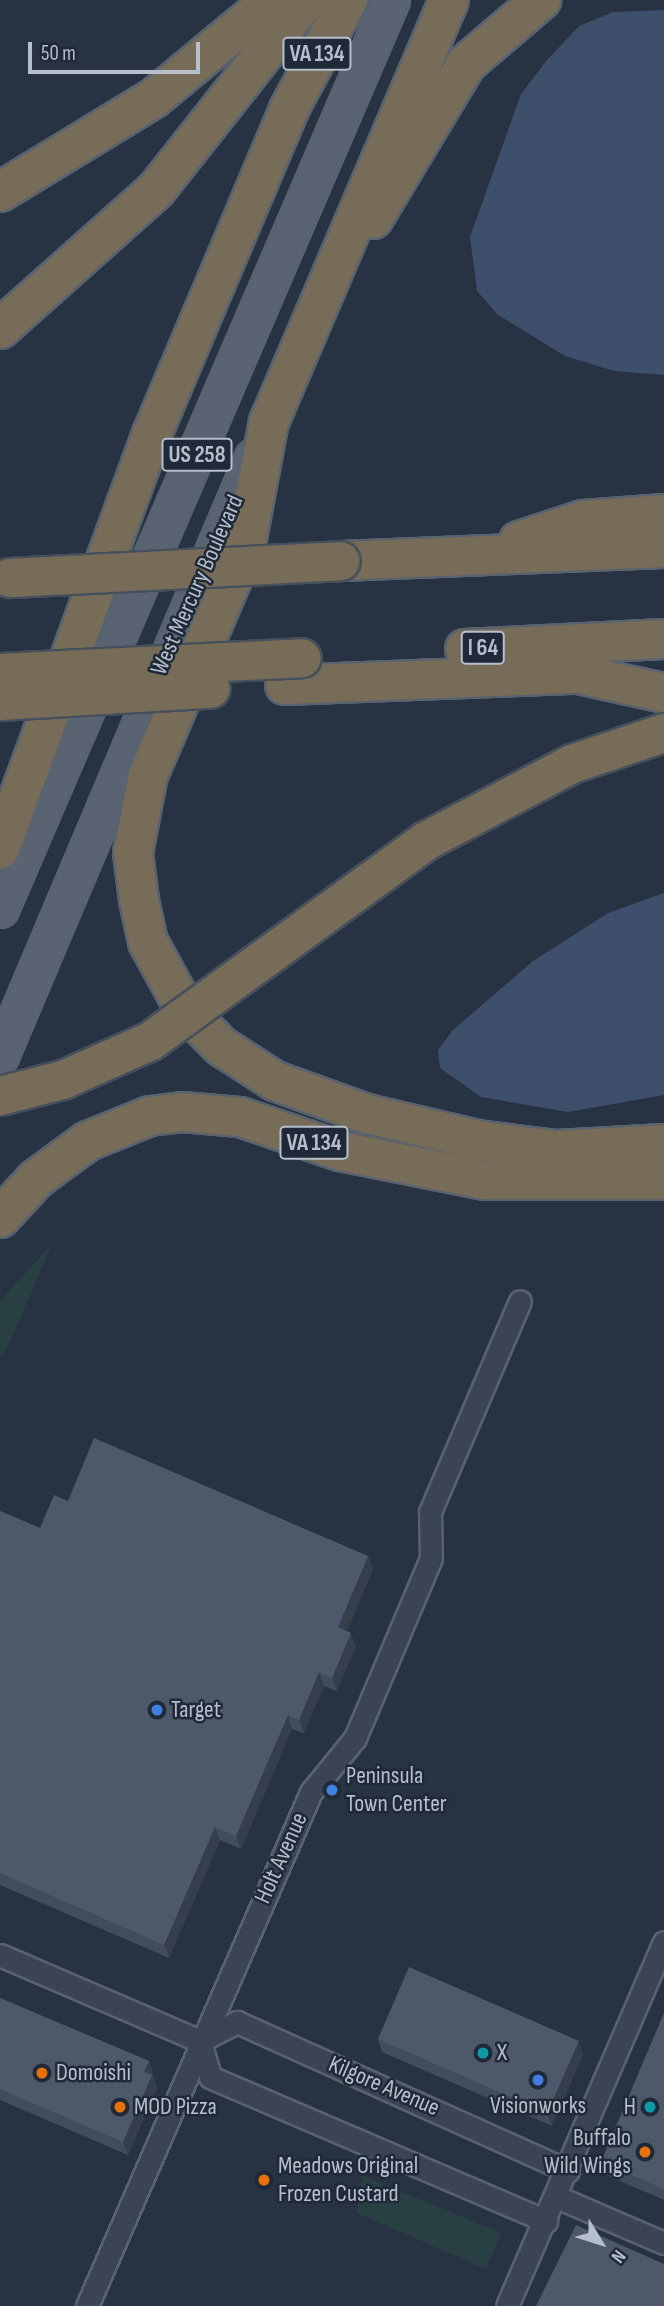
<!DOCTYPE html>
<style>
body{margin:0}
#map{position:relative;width:664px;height:2306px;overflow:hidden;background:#273242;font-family:"Sofia Sans Condensed",sans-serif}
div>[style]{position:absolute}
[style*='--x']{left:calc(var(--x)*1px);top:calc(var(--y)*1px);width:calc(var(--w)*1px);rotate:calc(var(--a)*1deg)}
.green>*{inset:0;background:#294043}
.water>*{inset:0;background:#3d4f6a}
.roads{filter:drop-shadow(2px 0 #59626f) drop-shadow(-2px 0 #59626f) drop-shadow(0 2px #59626f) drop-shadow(0 -2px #59626f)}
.street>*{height:21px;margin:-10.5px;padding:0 10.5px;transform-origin:10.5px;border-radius:10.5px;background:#3b4452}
.primary>*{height:35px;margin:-17.5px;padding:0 17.5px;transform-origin:17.5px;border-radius:17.5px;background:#596371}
.highway>*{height:38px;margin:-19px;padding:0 19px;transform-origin:19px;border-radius:19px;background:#776c58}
.bridges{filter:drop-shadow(2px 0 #464f5c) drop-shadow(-2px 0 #464f5c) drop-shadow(0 2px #464f5c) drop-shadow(0 -2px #464f5c)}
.highway-bridge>*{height:38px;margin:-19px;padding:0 19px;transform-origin:19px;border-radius:19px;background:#776c58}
.wall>*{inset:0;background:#424d5c}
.shaded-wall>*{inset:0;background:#363e4b}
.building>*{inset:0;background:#4d596b}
.dots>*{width:19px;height:19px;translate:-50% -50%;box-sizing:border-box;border:4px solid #202937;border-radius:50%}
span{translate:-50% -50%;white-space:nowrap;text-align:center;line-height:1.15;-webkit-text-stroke:5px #202937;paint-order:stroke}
.shield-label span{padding:2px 5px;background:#202937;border:2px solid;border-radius:5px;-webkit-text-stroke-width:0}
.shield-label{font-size:23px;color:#b8bfcc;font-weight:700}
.street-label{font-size:24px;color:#b8bfcc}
.poi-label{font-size:24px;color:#b8bfcc}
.left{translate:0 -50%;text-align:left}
.right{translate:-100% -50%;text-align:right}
.north{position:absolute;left:566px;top:2208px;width:70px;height:70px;-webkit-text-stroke:5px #202937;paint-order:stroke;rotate:128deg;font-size:19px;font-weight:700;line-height:28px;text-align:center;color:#b8bfcc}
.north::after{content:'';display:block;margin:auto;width:24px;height:32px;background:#b8bfcc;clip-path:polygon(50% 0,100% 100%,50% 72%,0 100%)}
.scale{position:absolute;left:28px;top:42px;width:172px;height:32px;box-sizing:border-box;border:4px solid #b8bfcc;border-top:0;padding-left:9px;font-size:21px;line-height:24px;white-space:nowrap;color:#b8bfcc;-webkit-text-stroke:5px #202937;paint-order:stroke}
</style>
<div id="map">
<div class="green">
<i style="clip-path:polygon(52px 1244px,12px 1338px,0 1358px,0 1301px)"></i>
<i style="clip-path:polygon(362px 2175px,501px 2233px,486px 2269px,357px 2213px)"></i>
</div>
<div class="water">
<i style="clip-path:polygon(664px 10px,664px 375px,614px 371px,565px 356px,498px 315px,477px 291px,470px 237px,521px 94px,547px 60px,579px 26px,613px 12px)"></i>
<i style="clip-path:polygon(664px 893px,664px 1095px,568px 1112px,481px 1097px,440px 1068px,438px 1050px,453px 1030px,533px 961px,608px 913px)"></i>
</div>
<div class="roads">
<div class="street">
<i style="--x:0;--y:1955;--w:218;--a:23.3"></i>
<i style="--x:200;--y:2041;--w:42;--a:-27.2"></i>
<i style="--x:237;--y:2022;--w:363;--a:24.2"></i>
<i style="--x:200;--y:2041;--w:37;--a:74"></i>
<i style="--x:210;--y:2077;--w:366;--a:23.2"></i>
<i style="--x:557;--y:2197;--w:116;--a:23.3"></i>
<i style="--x:87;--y:2306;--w:561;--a:-66.45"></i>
<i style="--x:311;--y:1792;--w:70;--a:-50.8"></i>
<i style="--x:355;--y:1738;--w:195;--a:-67.1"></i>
<i style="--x:431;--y:1558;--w:46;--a:-91.2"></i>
<i style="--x:430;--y:1512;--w:229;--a:-66.9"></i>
<i style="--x:507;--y:2306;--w:396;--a:-66.7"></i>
</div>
<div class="primary">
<i style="--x:0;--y:909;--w:990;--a:-66.73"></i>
<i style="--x:0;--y:1056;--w:650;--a:-67.1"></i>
</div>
<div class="highway">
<i style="--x:449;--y:0;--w:458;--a:113.1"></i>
<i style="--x:269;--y:421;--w:130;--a:100.6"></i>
<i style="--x:245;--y:549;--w:246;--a:113.2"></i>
<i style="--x:148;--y:775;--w:79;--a:100.9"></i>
<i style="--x:133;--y:853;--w:47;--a:82.7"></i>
<i style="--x:139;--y:900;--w:43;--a:77.9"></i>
<i style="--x:148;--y:942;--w:79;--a:61.2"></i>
<i style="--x:186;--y:1011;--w:51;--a:45"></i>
<i style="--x:222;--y:1047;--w:63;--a:32.7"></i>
<i style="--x:275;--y:1081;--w:98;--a:19.7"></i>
<i style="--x:367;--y:1114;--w:114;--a:13.2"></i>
<i style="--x:478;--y:1140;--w:79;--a:7.3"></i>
<i style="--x:556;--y:1150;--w:108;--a:-3.2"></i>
<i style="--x:0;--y:192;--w:180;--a:-31.4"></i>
<i style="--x:154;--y:98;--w:153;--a:-39.7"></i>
<i style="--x:373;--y:219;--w:181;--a:-59"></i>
<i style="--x:466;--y:64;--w:99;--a:-40.5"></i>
<i style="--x:0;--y:329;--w:209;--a:-41.7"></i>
<i style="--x:156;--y:190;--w:242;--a:-51.7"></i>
<i style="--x:519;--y:541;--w:67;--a:-18.2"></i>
<i style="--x:583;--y:520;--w:81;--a:-4.2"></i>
<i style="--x:341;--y:561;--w:323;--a:-2.3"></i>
<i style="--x:465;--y:649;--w:199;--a:-2.9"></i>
<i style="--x:285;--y:685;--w:293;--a:-2.2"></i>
<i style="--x:578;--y:674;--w:88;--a:12.5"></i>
<i style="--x:0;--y:849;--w:442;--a:-69.9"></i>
<i style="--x:152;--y:434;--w:353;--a:-67.1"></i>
<i style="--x:289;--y:109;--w:124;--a:-61.6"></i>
<i style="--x:0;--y:1218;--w:53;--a:-47.3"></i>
<i style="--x:36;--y:1179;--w:64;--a:-36.2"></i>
<i style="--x:88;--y:1141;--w:67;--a:-22"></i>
<i style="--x:150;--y:1116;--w:32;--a:-7"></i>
<i style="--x:182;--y:1112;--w:58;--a:4.9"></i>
<i style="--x:240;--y:1117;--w:106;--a:18.8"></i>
<i style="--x:340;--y:1151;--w:148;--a:11.3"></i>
<i style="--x:485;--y:1180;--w:179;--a:0"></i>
</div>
</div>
<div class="bridges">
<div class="highway-bridge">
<i style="--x:10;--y:578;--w:331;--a:-2.9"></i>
<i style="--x:0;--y:673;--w:302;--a:-2.8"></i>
<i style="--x:0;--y:701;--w:211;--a:-3.3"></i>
<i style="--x:0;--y:1096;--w:65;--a:-14.3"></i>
<i style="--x:63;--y:1080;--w:96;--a:-23.9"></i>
<i style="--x:151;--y:1041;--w:340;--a:-36"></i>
<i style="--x:426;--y:841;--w:165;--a:-27.8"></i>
<i style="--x:572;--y:764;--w:97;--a:-18.6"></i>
</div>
</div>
<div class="wall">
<i style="clip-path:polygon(0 1511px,40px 1528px,368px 1556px,373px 1569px,347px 1631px,356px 1646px,337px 1691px,324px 1686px,304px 1733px,292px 1729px,241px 1849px,220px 1840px,169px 1958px,0 1885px)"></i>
<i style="clip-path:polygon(0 1998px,149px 2061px,157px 2088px,128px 2155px,0 2100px)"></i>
<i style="clip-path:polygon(664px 2013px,664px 2200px,606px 2175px,601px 2162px)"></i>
<i style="clip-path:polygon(378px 2039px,583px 2054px,552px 2126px,382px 2052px)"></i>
</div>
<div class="shaded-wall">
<i style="clip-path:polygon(368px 1556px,373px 1569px,343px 1640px,338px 1627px)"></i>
<i style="clip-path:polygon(351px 1633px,356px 1646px,337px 1691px,332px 1678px)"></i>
<i style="clip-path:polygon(319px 1672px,324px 1686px,304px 1733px,299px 1720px)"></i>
<i style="clip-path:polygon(288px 1715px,292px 1729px,241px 1849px,236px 1836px)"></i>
<i style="clip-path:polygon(215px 1827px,220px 1840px,169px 1958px,164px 1945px)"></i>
<i style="clip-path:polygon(579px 2041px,583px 2054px,552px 2126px,547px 2113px)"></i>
<i style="clip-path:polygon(149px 2061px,157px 2088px,128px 2155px,123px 2142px,144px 2072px)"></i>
</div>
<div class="building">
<i style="clip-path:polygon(94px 1438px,368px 1556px,338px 1627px,351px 1633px,332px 1678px,319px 1672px,299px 1720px,288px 1715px,236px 1836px,215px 1827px,164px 1945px,0 1873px,0 1511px,40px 1528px,54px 1495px,68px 1501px)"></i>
<i style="clip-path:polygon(409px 1967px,579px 2041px,547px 2113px,378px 2039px)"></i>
<i style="clip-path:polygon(0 1998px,149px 2061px,144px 2072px,152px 2075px,123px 2142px,0 2089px)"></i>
<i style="clip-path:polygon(664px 2013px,664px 2189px,601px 2162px)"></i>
<i style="clip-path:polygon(576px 2225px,664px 2264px,664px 2306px,536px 2306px)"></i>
</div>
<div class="dots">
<i style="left:157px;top:1710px;background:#3f7fe0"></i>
<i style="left:332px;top:1790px;background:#3f7fe0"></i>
<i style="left:483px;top:2053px;background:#0f9aa8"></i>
<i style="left:42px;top:2073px;background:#e8710a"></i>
<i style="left:538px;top:2080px;background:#3f7fe0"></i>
<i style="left:120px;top:2107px;background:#e8710a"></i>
<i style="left:650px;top:2107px;background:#0f9aa8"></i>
<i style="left:645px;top:2152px;background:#e8710a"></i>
<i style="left:264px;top:2180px;background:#e8710a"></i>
</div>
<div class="shield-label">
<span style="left:317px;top:54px">VA 134</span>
<span style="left:197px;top:455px">US 258</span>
<span style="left:483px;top:648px">I 64</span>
<span style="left:314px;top:1143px">VA 134</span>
</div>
<div class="street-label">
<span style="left:197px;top:585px;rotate:-66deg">West Mercury Boulevard</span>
<span style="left:281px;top:1858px;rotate:-66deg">Holt Avenue</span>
<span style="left:384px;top:2086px;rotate:23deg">Kilgore Avenue</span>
</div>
<div class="poi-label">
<span class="left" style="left:171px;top:1710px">Target</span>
<span class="left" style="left:346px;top:1790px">Peninsula<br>Town Center</span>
<span class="left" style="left:497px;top:2053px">X</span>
<span class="left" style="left:56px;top:2073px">Domoishi</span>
<span style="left:538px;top:2106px">Visionworks</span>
<span class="left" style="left:134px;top:2107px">MOD Pizza</span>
<span class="right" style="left:636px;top:2107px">H</span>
<span class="right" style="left:631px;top:2152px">Buffalo<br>Wild Wings</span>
<span class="left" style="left:278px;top:2180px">Meadows Original<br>Frozen Custard</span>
</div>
<div class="north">N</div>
<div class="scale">50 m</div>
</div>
